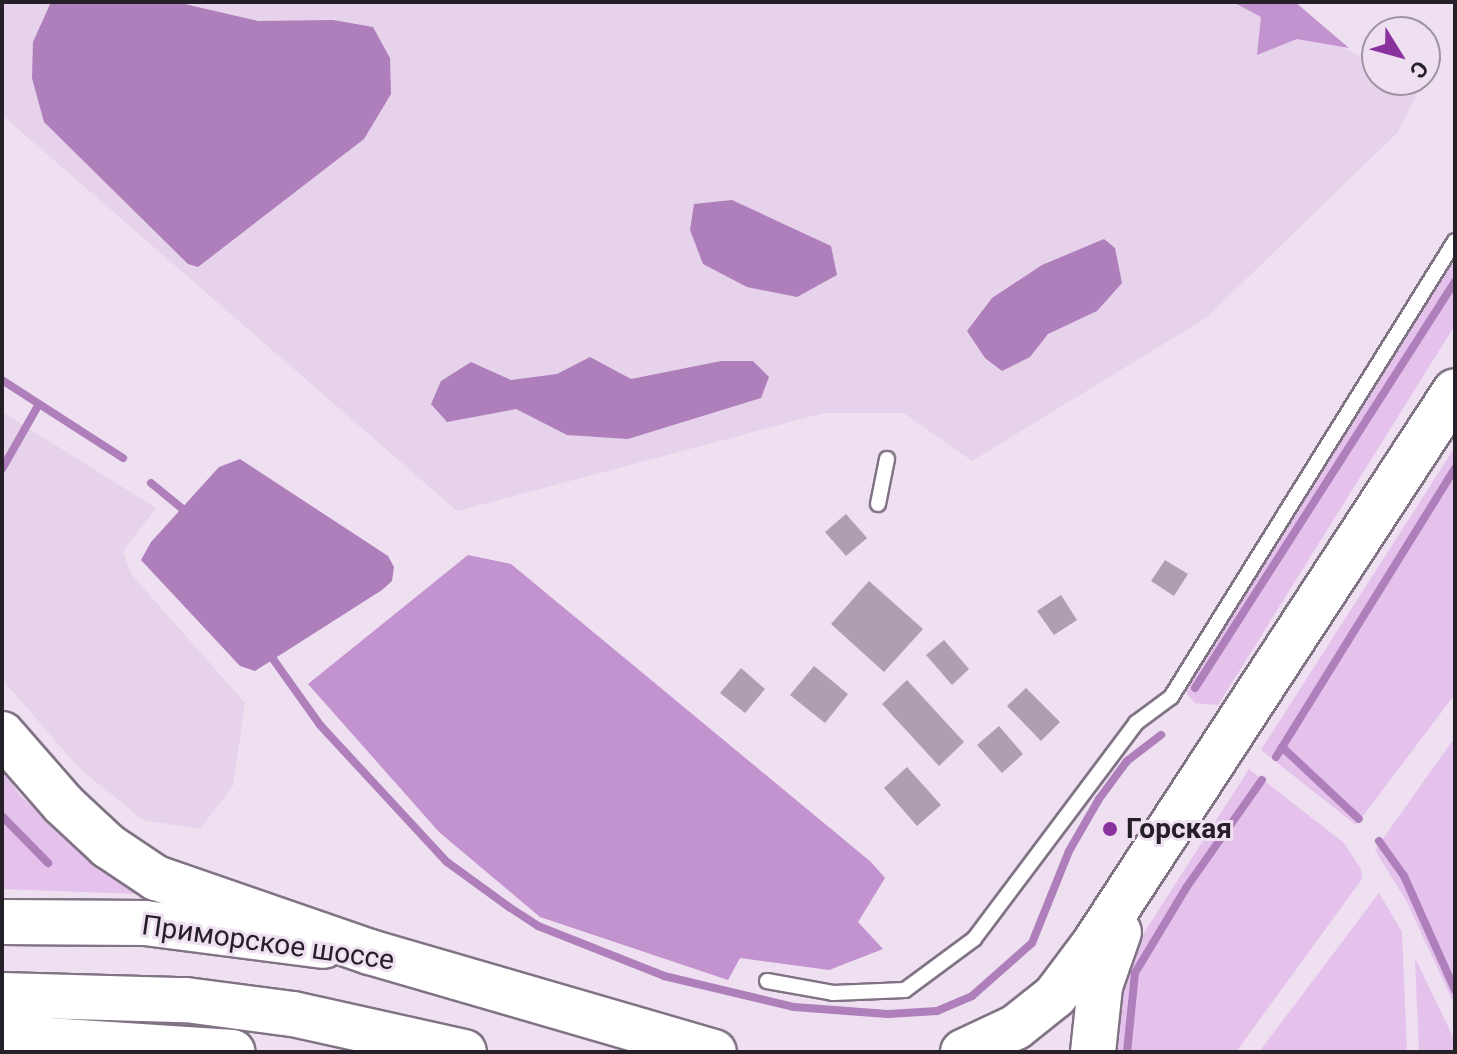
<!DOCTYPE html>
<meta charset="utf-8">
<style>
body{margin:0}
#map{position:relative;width:1457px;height:1054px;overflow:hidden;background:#eedff1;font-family:Roboto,sans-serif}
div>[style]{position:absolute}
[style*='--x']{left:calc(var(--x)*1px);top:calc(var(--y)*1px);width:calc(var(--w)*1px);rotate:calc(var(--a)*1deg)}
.built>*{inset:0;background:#e6d2eb}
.green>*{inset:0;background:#e4c2ec}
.forest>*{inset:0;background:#c393d0}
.water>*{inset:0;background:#ae7fba}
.stream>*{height:8px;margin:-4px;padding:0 4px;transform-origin:4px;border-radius:4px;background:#ae7fba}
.building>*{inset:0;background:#ad9fb1}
.roads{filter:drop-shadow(2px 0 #807384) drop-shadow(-2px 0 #807384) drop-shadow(0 2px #807384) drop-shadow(0 -2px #807384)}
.service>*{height:14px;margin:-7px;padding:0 7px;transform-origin:7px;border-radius:7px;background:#fff}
.primary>*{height:44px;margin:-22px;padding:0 22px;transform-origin:22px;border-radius:22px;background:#fff}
.trunk>*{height:44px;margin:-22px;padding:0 22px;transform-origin:22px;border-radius:22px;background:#fff}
.dots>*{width:22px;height:22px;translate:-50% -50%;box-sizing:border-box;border:4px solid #eedff1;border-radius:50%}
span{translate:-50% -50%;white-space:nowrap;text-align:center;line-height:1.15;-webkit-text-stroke:6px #eedff1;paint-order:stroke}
.poi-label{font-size:28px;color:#252027;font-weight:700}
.left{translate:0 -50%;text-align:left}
.street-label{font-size:28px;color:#252027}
.frame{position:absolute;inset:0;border:4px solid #252027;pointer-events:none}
.north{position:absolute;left:1361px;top:16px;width:80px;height:80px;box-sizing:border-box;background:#eedff1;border:2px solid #9e93a0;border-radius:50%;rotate:127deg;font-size:22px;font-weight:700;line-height:32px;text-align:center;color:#252027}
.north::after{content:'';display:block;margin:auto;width:28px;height:36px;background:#89319d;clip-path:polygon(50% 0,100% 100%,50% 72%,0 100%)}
</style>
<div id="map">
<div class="built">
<i style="clip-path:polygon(2px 2px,1250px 2px,1377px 64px,1377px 80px,1421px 85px,1398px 132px,1206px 318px,972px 461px,904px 413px,824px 413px,457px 511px,2px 115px)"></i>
<i style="clip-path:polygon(2px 412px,156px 508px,123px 551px,131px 574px,245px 703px,233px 786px,200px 829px,143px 820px,79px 768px,2px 679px)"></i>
</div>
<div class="green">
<i style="clip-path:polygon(1455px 260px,1455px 325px,1218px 705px,1195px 703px,1180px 686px)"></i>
<i style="clip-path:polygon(1455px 447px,1455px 694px,1356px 825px,1261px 750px)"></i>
<i style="clip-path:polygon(1455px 737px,1455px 1006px,1407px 902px,1375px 850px)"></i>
<i style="clip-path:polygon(2px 769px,20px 795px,74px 846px,139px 886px,138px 894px,2px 889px)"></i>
<i style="clip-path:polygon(1249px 769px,1344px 843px,1361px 869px,1362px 879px,1236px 1052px,1114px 1052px,1115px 1000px,1133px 950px)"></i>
<i style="clip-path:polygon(1379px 893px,1402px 932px,1407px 1052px,1259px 1052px)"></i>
<i style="clip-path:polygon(1415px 958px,1455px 1041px,1455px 1052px,1419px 1052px)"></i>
</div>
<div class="forest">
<i style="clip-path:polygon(1233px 2px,1295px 2px,1349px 48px,1297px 39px,1257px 55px,1261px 17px)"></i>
<i style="clip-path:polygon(468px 555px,511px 564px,871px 862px,885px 878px,858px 922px,883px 949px,829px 970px,740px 958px,728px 980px,540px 917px,439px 832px,308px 684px)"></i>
</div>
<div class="water">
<i style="clip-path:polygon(51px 2px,176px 2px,258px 21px,333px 20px,373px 27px,390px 58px,391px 94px,364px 139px,198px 267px,188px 264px,44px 122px,32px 78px,33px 42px)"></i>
<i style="clip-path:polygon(732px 200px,831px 246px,837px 275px,797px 297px,747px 287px,703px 264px,690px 230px,694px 204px)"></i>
<i style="clip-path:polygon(1104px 239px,1115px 248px,1122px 283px,1097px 311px,1048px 334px,1030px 357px,1002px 371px,985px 358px,967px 331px,992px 298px,1042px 265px)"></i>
<i style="clip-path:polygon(590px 357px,631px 379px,721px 361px,753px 361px,769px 377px,761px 398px,628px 439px,567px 435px,516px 409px,447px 422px,431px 404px,441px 381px,471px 362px,511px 380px,557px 374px)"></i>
<i style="clip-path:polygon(240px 459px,388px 556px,394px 567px,392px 581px,382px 590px,255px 671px,240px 666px,141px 560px,151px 542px,219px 467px)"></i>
</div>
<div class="stream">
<i style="--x:2;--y:380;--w:144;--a:32.8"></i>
<i style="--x:2;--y:469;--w:73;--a:-60.3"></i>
<i style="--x:151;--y:483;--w:50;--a:39.4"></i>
<i style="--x:268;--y:652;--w:90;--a:54.5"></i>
<i style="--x:320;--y:725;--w:187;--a:47.2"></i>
<i style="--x:447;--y:862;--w:77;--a:36"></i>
<i style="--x:509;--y:907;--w:35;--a:33"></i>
<i style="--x:538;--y:926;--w:136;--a:21.6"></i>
<i style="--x:664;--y:976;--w:134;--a:13.4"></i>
<i style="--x:794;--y:1007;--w:94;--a:4.3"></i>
<i style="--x:888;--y:1014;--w:49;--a:-3.5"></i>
<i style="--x:937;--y:1011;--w:38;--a:-23"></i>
<i style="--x:972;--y:996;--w:80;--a:-41.5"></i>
<i style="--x:1032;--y:943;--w:99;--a:-68.1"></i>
<i style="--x:1069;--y:851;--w:60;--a:-60"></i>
<i style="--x:1099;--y:799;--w:47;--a:-53.6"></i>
<i style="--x:1127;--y:761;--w:43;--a:-37.4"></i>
<i style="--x:1195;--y:688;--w:483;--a:-57.4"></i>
<i style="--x:1282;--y:747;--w:105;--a:43.1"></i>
<i style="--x:1276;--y:757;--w:340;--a:-58.2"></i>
<i style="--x:2;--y:816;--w:66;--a:45.6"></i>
<i style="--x:1379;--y:841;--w:43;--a:54.5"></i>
<i style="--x:1404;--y:876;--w:125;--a:65.9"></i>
<i style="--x:1127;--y:1052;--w:79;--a:-84.2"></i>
<i style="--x:1135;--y:973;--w:99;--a:-59"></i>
<i style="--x:1186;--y:888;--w:132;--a:-54.9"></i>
</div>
<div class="building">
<i style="clip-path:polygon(846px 514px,867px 538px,846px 556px,825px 532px)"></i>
<i style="clip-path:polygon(1165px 560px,1188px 574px,1174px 596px,1151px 581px)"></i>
<i style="clip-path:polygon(869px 581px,923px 629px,884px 672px,831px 624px)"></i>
<i style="clip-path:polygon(1061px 595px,1077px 620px,1054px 635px,1037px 611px)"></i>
<i style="clip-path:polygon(944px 640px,969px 669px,952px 685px,926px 655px)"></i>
<i style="clip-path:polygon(814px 666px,848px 694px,825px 723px,790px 695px)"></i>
<i style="clip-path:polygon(741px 668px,765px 689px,745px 713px,720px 693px)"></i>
<i style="clip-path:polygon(907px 680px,964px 742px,939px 766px,882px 704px)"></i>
<i style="clip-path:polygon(1026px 688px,1060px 722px,1041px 741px,1007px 706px)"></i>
<i style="clip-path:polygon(999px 726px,1023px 754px,1002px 773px,977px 745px)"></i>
<i style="clip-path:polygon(907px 767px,941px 805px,917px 826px,884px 788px)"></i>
</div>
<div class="roads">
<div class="service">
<i style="--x:878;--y:504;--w:46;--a:-78.7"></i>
<i style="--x:767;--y:981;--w:67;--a:10.3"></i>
<i style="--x:833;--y:993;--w:72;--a:-2.4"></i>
<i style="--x:905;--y:990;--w:86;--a:-36.5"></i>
<i style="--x:974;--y:939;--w:270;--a:-53.1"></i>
<i style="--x:1136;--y:723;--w:44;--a:-36.6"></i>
<i style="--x:1171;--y:697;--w:537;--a:-58.09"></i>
</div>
<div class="primary">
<i style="--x:2;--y:922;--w:143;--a:0.4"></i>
<i style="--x:145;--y:923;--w:180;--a:7.3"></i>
<i style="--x:2;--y:995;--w:184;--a:1.6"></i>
<i style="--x:186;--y:1000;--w:108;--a:7.5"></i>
<i style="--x:293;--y:1014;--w:175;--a:12.5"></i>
</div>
<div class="trunk">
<i style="--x:2;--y:734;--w:93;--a:48.9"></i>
<i style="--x:63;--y:804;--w:62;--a:43"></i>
<i style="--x:108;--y:846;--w:58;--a:33.7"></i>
<i style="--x:156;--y:878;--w:226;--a:19.1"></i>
<i style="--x:370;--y:952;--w:358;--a:16.2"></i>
<i style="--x:2;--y:1037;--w:231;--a:3.7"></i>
<i style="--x:963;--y:1052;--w:59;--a:-25.3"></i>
<i style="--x:1016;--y:1027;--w:50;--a:-38.5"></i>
<i style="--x:1055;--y:996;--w:65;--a:-53.1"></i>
<i style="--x:1094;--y:944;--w:660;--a:-56.86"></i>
<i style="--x:1093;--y:1052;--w:66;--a:-83.9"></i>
<i style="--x:1100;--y:986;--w:57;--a:-70.6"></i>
</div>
</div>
<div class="dots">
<i style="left:1110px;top:829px;background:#89319d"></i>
</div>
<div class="poi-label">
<span class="left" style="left:1126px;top:829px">Горская</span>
</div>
<div class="street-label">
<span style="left:268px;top:943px;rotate:8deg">Приморское шоссе</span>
</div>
<div class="frame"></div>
<div class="north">С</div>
</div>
